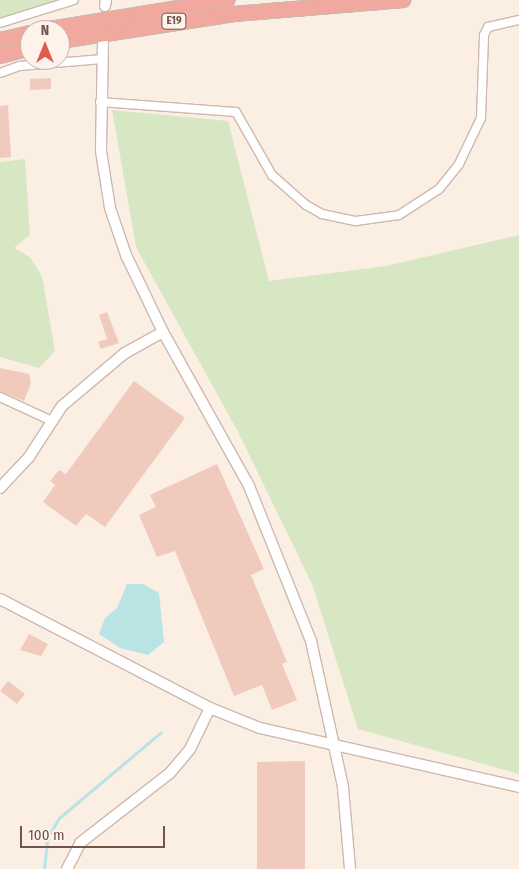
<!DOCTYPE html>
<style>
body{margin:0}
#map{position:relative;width:519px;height:869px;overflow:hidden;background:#fbefe4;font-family:"Fira Sans Condensed",sans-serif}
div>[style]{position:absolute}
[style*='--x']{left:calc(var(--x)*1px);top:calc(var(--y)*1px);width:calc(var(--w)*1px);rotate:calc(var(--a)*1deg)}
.green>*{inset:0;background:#d7e7c4}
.water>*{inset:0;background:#bae3e3}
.stream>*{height:3px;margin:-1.5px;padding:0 1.5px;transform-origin:1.5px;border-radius:1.5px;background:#bae3e3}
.building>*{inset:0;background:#efcabd}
.roads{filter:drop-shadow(1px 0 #ceb8ae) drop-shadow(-1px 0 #ceb8ae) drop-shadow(0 1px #ceb8ae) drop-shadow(0 -1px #ceb8ae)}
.minor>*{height:8px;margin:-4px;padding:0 4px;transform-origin:4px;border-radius:4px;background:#fff}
.tertiary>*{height:10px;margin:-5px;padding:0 5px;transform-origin:5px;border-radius:5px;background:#fff}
.motorway>*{height:14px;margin:-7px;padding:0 7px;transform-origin:7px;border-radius:7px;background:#f1a99f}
span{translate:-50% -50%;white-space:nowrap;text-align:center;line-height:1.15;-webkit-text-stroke:4.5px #fef3ea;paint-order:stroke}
.shield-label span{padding:1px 4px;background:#fef3ea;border:1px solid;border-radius:4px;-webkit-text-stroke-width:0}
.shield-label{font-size:11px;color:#72544b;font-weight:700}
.north{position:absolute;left:20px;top:20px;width:50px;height:50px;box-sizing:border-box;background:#fef3ea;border:1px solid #c6b3aa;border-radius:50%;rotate:0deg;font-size:14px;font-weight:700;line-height:20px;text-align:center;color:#72544b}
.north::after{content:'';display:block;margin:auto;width:18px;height:22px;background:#de5d50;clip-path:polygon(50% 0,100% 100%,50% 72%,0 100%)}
.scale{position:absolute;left:20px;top:826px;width:145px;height:22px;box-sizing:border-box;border:2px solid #72544b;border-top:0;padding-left:6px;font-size:15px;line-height:18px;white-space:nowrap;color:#72544b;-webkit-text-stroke:4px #fef3ea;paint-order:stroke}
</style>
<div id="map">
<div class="green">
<i style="clip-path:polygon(0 0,65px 0,0 20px)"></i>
<i style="clip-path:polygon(112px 110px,228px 121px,269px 281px,386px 266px,519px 235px,519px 774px,358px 729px,312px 584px,238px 432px,136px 247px)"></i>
<i style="clip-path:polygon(25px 159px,30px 235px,14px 248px,30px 257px,42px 276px,55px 351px,39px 368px,0 357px,0 162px)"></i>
</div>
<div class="water">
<i style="clip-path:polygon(127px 584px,143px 584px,159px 593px,164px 642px,148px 655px,120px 648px,99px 634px,105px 618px,117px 608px)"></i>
</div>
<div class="stream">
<i style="--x:44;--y:869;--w:31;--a:-84"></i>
<i style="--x:47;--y:838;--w:23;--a:-59"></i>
<i style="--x:59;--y:818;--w:133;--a:-40.1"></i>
</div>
<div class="building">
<i style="clip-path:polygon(51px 78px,51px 89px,30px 90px,30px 79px)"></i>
<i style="clip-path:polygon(8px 105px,11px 157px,0 158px,0 106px)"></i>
<i style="clip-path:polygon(107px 312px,119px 343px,101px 349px,98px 342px,107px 339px,99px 315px)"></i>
<i style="clip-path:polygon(0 368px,29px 374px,31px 383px,24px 401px,0 391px)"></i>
<i style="clip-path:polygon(134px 381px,185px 418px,105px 527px,86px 514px,76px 526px,43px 502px,55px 485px,50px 481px,59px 470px,66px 474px)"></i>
<i style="clip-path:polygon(217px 464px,264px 569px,251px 575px,287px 662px,282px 664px,297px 700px,272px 710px,262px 685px,234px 696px,175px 551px,157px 557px,139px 515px,156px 507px,150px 495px)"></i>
<i style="clip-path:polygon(29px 634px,48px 644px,41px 656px,20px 650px)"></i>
<i style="clip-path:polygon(8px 681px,25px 694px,17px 704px,0 691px)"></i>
<i style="clip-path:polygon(305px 761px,305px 869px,257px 869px,257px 762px)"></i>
</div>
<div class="roads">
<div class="minor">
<i style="--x:0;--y:23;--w:77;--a:-17.3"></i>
<i style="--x:0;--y:73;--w:20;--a:-20"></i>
<i style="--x:19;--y:66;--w:84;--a:-4.8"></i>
<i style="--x:100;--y:102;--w:136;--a:4.2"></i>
<i style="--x:236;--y:112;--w:73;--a:60.3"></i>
<i style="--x:272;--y:175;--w:45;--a:41.4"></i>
<i style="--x:306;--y:205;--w:18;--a:29"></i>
<i style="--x:322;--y:214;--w:35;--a:12"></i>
<i style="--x:356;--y:221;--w:43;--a:-7.9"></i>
<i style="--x:399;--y:215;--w:48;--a:-33"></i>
<i style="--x:439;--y:189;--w:32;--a:-51"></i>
<i style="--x:459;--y:164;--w:51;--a:-64.4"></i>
<i style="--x:481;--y:118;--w:83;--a:-87.9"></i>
<i style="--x:484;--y:35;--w:9;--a:-63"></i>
<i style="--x:488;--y:27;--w:32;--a:-13"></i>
<i style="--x:0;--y:397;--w:57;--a:24.8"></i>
</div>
<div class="tertiary">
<i style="--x:105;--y:6;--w:6;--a:-81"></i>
<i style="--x:103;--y:43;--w:108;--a:91.1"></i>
<i style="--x:101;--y:151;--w:58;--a:81"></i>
<i style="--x:110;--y:208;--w:50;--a:71.2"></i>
<i style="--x:126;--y:255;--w:85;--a:64.3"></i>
<i style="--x:163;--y:332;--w:176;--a:60.8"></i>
<i style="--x:249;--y:486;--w:167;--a:68.2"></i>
<i style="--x:311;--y:641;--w:149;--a:77.6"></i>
<i style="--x:343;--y:787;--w:82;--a:85.1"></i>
<i style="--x:0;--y:488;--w:42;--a:-46.9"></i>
<i style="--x:29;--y:457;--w:61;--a:-57.1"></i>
<i style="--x:62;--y:406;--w:82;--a:-40.1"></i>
<i style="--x:125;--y:353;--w:43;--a:-28.9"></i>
<i style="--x:0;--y:599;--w:237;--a:27.4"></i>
<i style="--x:210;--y:708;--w:54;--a:21.8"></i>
<i style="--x:260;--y:728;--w:266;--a:12.8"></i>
<i style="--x:67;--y:869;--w:29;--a:-63"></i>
<i style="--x:80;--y:843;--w:114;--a:-37.9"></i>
<i style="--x:170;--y:773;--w:31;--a:-50"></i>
<i style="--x:190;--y:749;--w:46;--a:-64"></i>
</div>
<div class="motorway">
<i style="--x:44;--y:30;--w:186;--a:-9.3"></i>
<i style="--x:0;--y:40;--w:31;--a:-13"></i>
<i style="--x:60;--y:41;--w:176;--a:-8.8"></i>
<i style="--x:234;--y:14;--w:170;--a:-4.7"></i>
<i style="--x:0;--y:56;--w:31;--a:-15"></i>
</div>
</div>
<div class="shield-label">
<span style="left:174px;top:21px">E19</span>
</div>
<div class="north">N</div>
<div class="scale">100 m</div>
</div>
